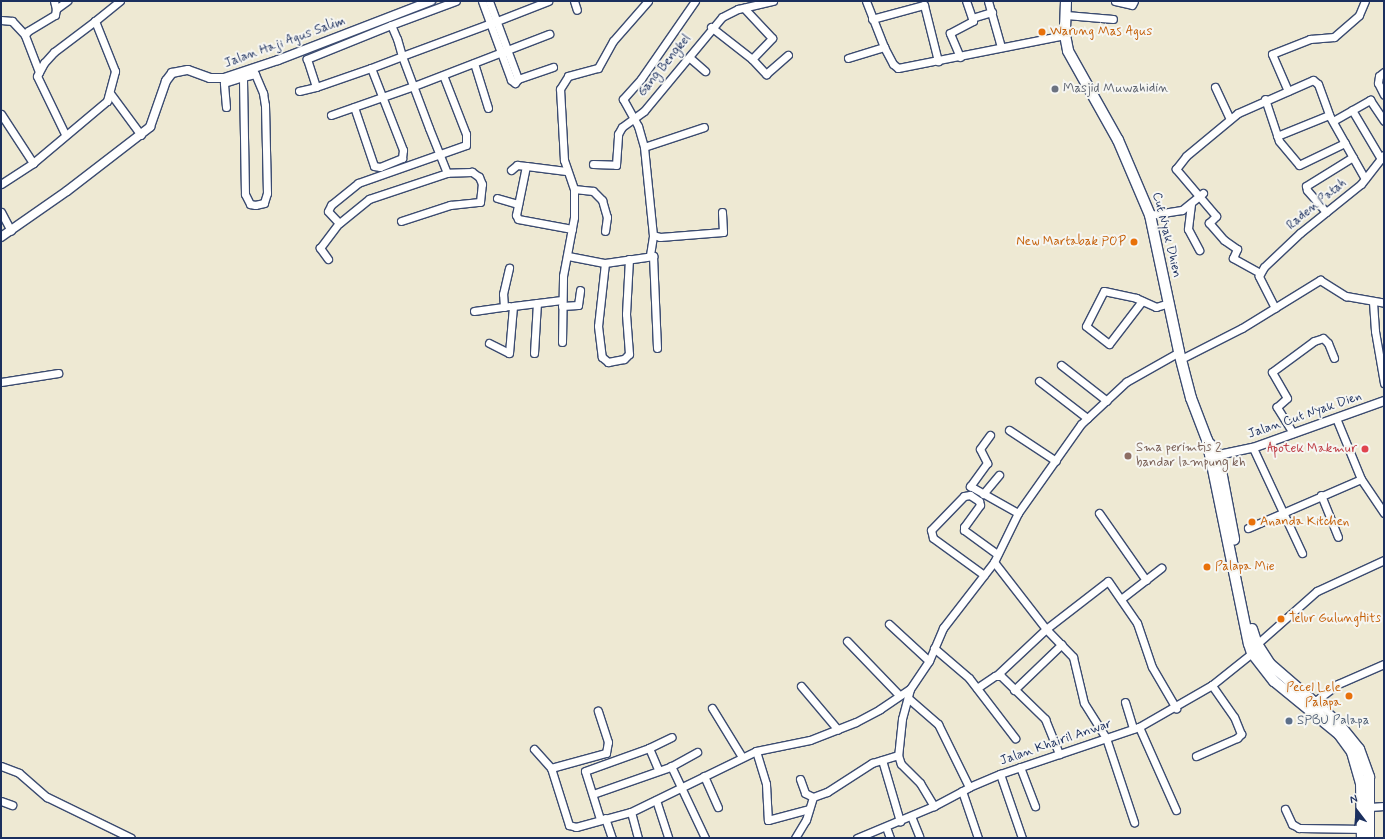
<!DOCTYPE html>
<style>
body{margin:0}
#map{position:relative;width:1385px;height:839px;overflow:hidden;background:#eee9d3;font-family:Mynerve,sans-serif}
div>[style]{position:absolute}
[style*='--x']{left:calc(var(--x)*1px);top:calc(var(--y)*1px);width:calc(var(--w)*1px);rotate:calc(var(--a)*1deg)}
.roads{filter:drop-shadow(1px 0 #3b4b70) drop-shadow(-1px 0 #3b4b70) drop-shadow(0 1px #3b4b70) drop-shadow(0 -1px #3b4b70)}
.minor>*{height:7px;margin:-3.5px;padding:0 3.5px;transform-origin:3.5px;border-radius:3.5px;background:#fff}
.tertiary>*{height:8px;margin:-4px;padding:0 4px;transform-origin:4px;border-radius:4px;background:#fff}
.secondary>*{height:10px;margin:-5px;padding:0 5px;transform-origin:5px;border-radius:5px;background:#fff}
.dots>*{width:11px;height:11px;translate:-50% -50%;box-sizing:border-box;border:2px solid #f6f6f2;border-radius:50%}
span{translate:-50% -50%;white-space:nowrap;text-align:center;line-height:1.15;-webkit-text-stroke:4px #f6f6f2;paint-order:stroke}
.food-label{font-size:13px;color:#c56008}
.left{translate:0 -50%;text-align:left}
.right{translate:-100% -50%;text-align:right}
.street-label{font-size:13px;color:#1b2f5e}
.worship-label{font-size:13px;color:#5b616d}
.education-label{font-size:13px;color:#785e54}
.health-label{font-size:13px;color:#be3a42}
.service-label{font-size:13px;color:#4e5e75}
.frame{position:absolute;inset:0;border:2px solid #1b2f5e;pointer-events:none}
.north{position:absolute;left:1337px;top:791px;width:40px;height:40px;-webkit-text-stroke:3px #f6f6f2;paint-order:stroke;rotate:344deg;font-size:11px;font-weight:700;line-height:16px;text-align:center;color:#1b2f5e}
.north::after{content:'';display:block;margin:auto;width:14px;height:18px;background:#1b2f5e;clip-path:polygon(50% 0,100% 100%,50% 72%,0 100%)}
</style>
<div id="map">
<div class="roads">
<div class="minor">
<i style="--x:482;--y:1;--w:84;--a:69.8"></i>
<i style="--x:511;--y:80;--w:5;--a:37"></i>
<i style="--x:515;--y:83;--w:5;--a:-53"></i>
<i style="--x:518;--y:79;--w:83;--a:-110.4"></i>
<i style="--x:574;--y:1;--w:9;--a:72"></i>
<i style="--x:695;--y:1;--w:95;--a:124.7"></i>
<i style="--x:641;--y:79;--w:27;--a:132"></i>
<i style="--x:623;--y:99;--w:31;--a:61"></i>
<i style="--x:638;--y:126;--w:22;--a:74"></i>
<i style="--x:644;--y:147;--w:88;--a:84.2"></i>
<i style="--x:653;--y:235;--w:7;--a:16"></i>
<i style="--x:660;--y:237;--w:63;--a:-4.5"></i>
<i style="--x:723;--y:232;--w:20;--a:-93"></i>
<i style="--x:866;--y:1;--w:49;--a:68.6"></i>
<i style="--x:884;--y:47;--w:19;--a:62"></i>
<i style="--x:893;--y:64;--w:6;--a:39"></i>
<i style="--x:898;--y:68;--w:170;--a:-11.2"></i>
<i style="--x:988;--y:1;--w:48;--a:74.2"></i>
<i style="--x:1115;--y:1;--w:17;--a:13"></i>
<i style="--x:1132;--y:5;--w:4;--a:-63"></i>
<i style="--x:56;--y:9;--w:14;--a:-36"></i>
<i style="--x:1066;--y:15;--w:47;--a:4.9"></i>
<i style="--x:972;--y:18;--w:21;--a:-17"></i>
<i style="--x:872;--y:19;--w:54;--a:-15.1"></i>
<i style="--x:924;--y:5;--w:58;--a:76"></i>
<i style="--x:1;--y:20;--w:11;--a:5"></i>
<i style="--x:12;--y:21;--w:19;--a:47"></i>
<i style="--x:391;--y:25;--w:69;--a:-20.3"></i>
<i style="--x:711;--y:27;--w:52;--a:38"></i>
<i style="--x:752;--y:59;--w:29;--a:-46"></i>
<i style="--x:772;--y:38;--w:41;--a:-133"></i>
<i style="--x:960;--y:57;--w:26;--a:-113"></i>
<i style="--x:950;--y:33;--w:26;--a:-28"></i>
<i style="--x:973;--y:21;--w:21;--a:-109"></i>
<i style="--x:690;--y:58;--w:20;--a:41"></i>
<i style="--x:848;--y:58;--w:38;--a:-17"></i>
<i style="--x:752;--y:59;--w:21;--a:47"></i>
<i style="--x:766;--y:74;--w:29;--a:-41"></i>
<i style="--x:474;--y:63;--w:47;--a:72.7"></i>
<i style="--x:252;--y:69;--w:6;--a:59"></i>
<i style="--x:255;--y:74;--w:21;--a:67"></i>
<i style="--x:263;--y:93;--w:12;--a:81"></i>
<i style="--x:265;--y:105;--w:88;--a:88.7"></i>
<i style="--x:267;--y:193;--w:10;--a:107"></i>
<i style="--x:264;--y:203;--w:9;--a:167"></i>
<i style="--x:255;--y:205;--w:5;--a:-169"></i>
<i style="--x:250;--y:204;--w:11;--a:-117"></i>
<i style="--x:245;--y:194;--w:117;--a:-91"></i>
<i style="--x:243;--y:77;--w:12;--a:-14"></i>
<i style="--x:39;--y:72;--w:40;--a:-111"></i>
<i style="--x:25;--y:35;--w:5;--a:-53"></i>
<i style="--x:28;--y:31;--w:31;--a:-31"></i>
<i style="--x:55;--y:15;--w:6;--a:-81"></i>
<i style="--x:56;--y:9;--w:8;--a:-104"></i>
<i style="--x:1384;--y:72;--w:6;--a:141"></i>
<i style="--x:1379;--y:76;--w:7;--a:98"></i>
<i style="--x:1378;--y:83;--w:13;--a:63"></i>
<i style="--x:518;--y:79;--w:37;--a:-19"></i>
<i style="--x:1215;--y:87;--w:35;--a:65"></i>
<i style="--x:299;--y:91;--w:17;--a:-13"></i>
<i style="--x:1288;--y:91;--w:40;--a:-113.4"></i>
<i style="--x:1272;--y:54;--w:41;--a:-21.5"></i>
<i style="--x:1310;--y:39;--w:24;--a:-5"></i>
<i style="--x:1334;--y:37;--w:33;--a:-41"></i>
<i style="--x:1359;--y:15;--w:15;--a:-67"></i>
<i style="--x:110;--y:93;--w:52;--a:53.6"></i>
<i style="--x:1265;--y:99;--w:44;--a:71.6"></i>
<i style="--x:1279;--y:141;--w:31;--a:50"></i>
<i style="--x:1299;--y:165;--w:51;--a:-25.6"></i>
<i style="--x:226;--y:107;--w:24;--a:-95"></i>
<i style="--x:224;--y:83;--w:20;--a:-18"></i>
<i style="--x:354;--y:107;--w:62;--a:71.3"></i>
<i style="--x:374;--y:166;--w:6;--a:9"></i>
<i style="--x:380;--y:167;--w:24;--a:-22"></i>
<i style="--x:402;--y:158;--w:8;--a:-83"></i>
<i style="--x:403;--y:150;--w:88;--a:-111.3"></i>
<i style="--x:1352;--y:110;--w:57;--a:59.4"></i>
<i style="--x:1;--y:114;--w:59;--a:56.9"></i>
<i style="--x:331;--y:115;--w:88;--a:-19.3"></i>
<i style="--x:414;--y:86;--w:145;--a:-21.1"></i>
<i style="--x:1333;--y:121;--w:43;--a:-29.6"></i>
<i style="--x:1370;--y:100;--w:25;--a:56"></i>
<i style="--x:65;--y:134;--w:64;--a:-115.8"></i>
<i style="--x:37;--y:76;--w:15;--a:-62"></i>
<i style="--x:44;--y:63;--w:15;--a:-48"></i>
<i style="--x:54;--y:52;--w:51;--a:-37.1"></i>
<i style="--x:1277;--y:136;--w:56;--a:-22"></i>
<i style="--x:644;--y:147;--w:63;--a:-18.4"></i>
<i style="--x:593;--y:164;--w:23;--a:2"></i>
<i style="--x:616;--y:165;--w:31;--a:-86"></i>
<i style="--x:618;--y:134;--w:8;--a:-60"></i>
<i style="--x:622;--y:127;--w:27;--a:-36"></i>
<i style="--x:644;--y:111;--w:122;--a:-50.3"></i>
<i style="--x:722;--y:17;--w:18;--a:-27"></i>
<i style="--x:738;--y:9;--w:36;--a:-13"></i>
<i style="--x:511;--y:170;--w:8;--a:-40"></i>
<i style="--x:517;--y:165;--w:9;--a:6"></i>
<i style="--x:566;--y:171;--w:40;--a:-172.9"></i>
<i style="--x:526;--y:166;--w:50;--a:101.5"></i>
<i style="--x:516;--y:215;--w:4;--a:63"></i>
<i style="--x:518;--y:219;--w:55;--a:10.5"></i>
<i style="--x:447;--y:173;--w:48;--a:-111.8"></i>
<i style="--x:429;--y:128;--w:77;--a:-110.6"></i>
<i style="--x:402;--y:56;--w:18;--a:-106"></i>
<i style="--x:397;--y:39;--w:15;--a:-113"></i>
<i style="--x:391;--y:25;--w:91;--a:158"></i>
<i style="--x:307;--y:59;--w:29;--a:72"></i>
<i style="--x:316;--y:87;--w:58;--a:-19.1"></i>
<i style="--x:371;--y:68;--w:33;--a:-21"></i>
<i style="--x:402;--y:56;--w:95;--a:-20.3"></i>
<i style="--x:491;--y:23;--w:6;--a:-18"></i>
<i style="--x:497;--y:21;--w:55;--a:-21.4"></i>
<i style="--x:1;--y:184;--w:38;--a:-33"></i>
<i style="--x:33;--y:163;--w:97;--a:-40"></i>
<i style="--x:107;--y:101;--w:31;--a:-75"></i>
<i style="--x:115;--y:71;--w:54;--a:-111.8"></i>
<i style="--x:95;--y:21;--w:32;--a:-39"></i>
<i style="--x:574;--y:189;--w:19;--a:6"></i>
<i style="--x:593;--y:191;--w:13;--a:45"></i>
<i style="--x:602;--y:200;--w:18;--a:74"></i>
<i style="--x:607;--y:217;--w:14;--a:98"></i>
<i style="--x:497;--y:198;--w:22;--a:16"></i>
<i style="--x:1191;--y:204;--w:25;--a:97"></i>
<i style="--x:1188;--y:229;--w:24;--a:62"></i>
<i style="--x:1;--y:212;--w:21;--a:62"></i>
<i style="--x:1326;--y:212;--w:29;--a:-131"></i>
<i style="--x:1307;--y:190;--w:4;--a:-104"></i>
<i style="--x:1306;--y:186;--w:55;--a:-31.7"></i>
<i style="--x:1150;--y:215;--w:32;--a:-9"></i>
<i style="--x:1182;--y:210;--w:27;--a:-39"></i>
<i style="--x:401;--y:221;--w:52;--a:-18.1"></i>
<i style="--x:450;--y:205;--w:30;--a:-6"></i>
<i style="--x:480;--y:202;--w:18;--a:-84"></i>
<i style="--x:482;--y:184;--w:8;--a:-113"></i>
<i style="--x:479;--y:177;--w:9;--a:-144"></i>
<i style="--x:472;--y:172;--w:25;--a:178"></i>
<i style="--x:447;--y:173;--w:82;--a:161.6"></i>
<i style="--x:369;--y:199;--w:38;--a:141"></i>
<i style="--x:339;--y:223;--w:16;--a:-133"></i>
<i style="--x:328;--y:211;--w:7;--a:-63"></i>
<i style="--x:331;--y:205;--w:35;--a:-39"></i>
<i style="--x:358;--y:183;--w:114;--a:-19.4"></i>
<i style="--x:466;--y:145;--w:11;--a:-90"></i>
<i style="--x:466;--y:134;--w:63;--a:-111.3"></i>
<i style="--x:650;--y:255;--w:20;--a:-81"></i>
<i style="--x:568;--y:256;--w:38;--a:11"></i>
<i style="--x:605;--y:263;--w:49;--a:-8.3"></i>
<i style="--x:653;--y:256;--w:92;--a:87.5"></i>
<i style="--x:328;--y:259;--w:14;--a:-126"></i>
<i style="--x:320;--y:248;--w:31;--a:-53"></i>
<i style="--x:605;--y:263;--w:63;--a:96.3"></i>
<i style="--x:598;--y:326;--w:31;--a:83"></i>
<i style="--x:602;--y:357;--w:8;--a:40"></i>
<i style="--x:608;--y:362;--w:16;--a:-11"></i>
<i style="--x:624;--y:359;--w:7;--a:-45"></i>
<i style="--x:629;--y:354;--w:40;--a:-94.3"></i>
<i style="--x:626;--y:314;--w:55;--a:-86.9"></i>
<i style="--x:1260;--y:273;--w:31;--a:-151"></i>
<i style="--x:1233;--y:258;--w:10;--a:-66"></i>
<i style="--x:1237;--y:249;--w:16;--a:-145"></i>
<i style="--x:1224;--y:240;--w:23;--a:-131"></i>
<i style="--x:1209;--y:223;--w:10;--a:-45"></i>
<i style="--x:1216;--y:216;--w:62;--a:-130.4"></i>
<i style="--x:1176;--y:169;--w:16;--a:-52"></i>
<i style="--x:1186;--y:156;--w:67;--a:-39.6"></i>
<i style="--x:1238;--y:113;--w:82;--a:-23.7"></i>
<i style="--x:1313;--y:80;--w:6;--a:39"></i>
<i style="--x:1318;--y:84;--w:33;--a:70"></i>
<i style="--x:1329;--y:115;--w:73;--a:60.6"></i>
<i style="--x:1142;--y:301;--w:54;--a:127.5"></i>
<i style="--x:1109;--y:344;--w:29;--a:-142"></i>
<i style="--x:1086;--y:326;--w:39;--a:-63"></i>
<i style="--x:1104;--y:291;--w:33;--a:12"></i>
<i style="--x:1136;--y:298;--w:22;--a:24"></i>
<i style="--x:1156;--y:307;--w:14;--a:-17"></i>
<i style="--x:1373;--y:302;--w:29;--a:86"></i>
<i style="--x:1375;--y:331;--w:53;--a:80.2"></i>
<i style="--x:562;--y:306;--w:16;--a:-4"></i>
<i style="--x:578;--y:305;--w:15;--a:-82"></i>
<i style="--x:504;--y:307;--w:13;--a:-94"></i>
<i style="--x:503;--y:294;--w:27;--a:-77"></i>
<i style="--x:1275;--y:308;--w:36;--a:-117"></i>
<i style="--x:1259;--y:276;--w:10;--a:-61"></i>
<i style="--x:1264;--y:267;--w:50;--a:-43.4"></i>
<i style="--x:1300;--y:233;--w:78;--a:-38.8"></i>
<i style="--x:1361;--y:184;--w:37;--a:-52"></i>
<i style="--x:474;--y:311;--w:35;--a:-8"></i>
<i style="--x:562;--y:342;--w:66;--a:-89.1"></i>
<i style="--x:563;--y:276;--w:60;--a:-79.4"></i>
<i style="--x:574;--y:217;--w:28;--a:-90"></i>
<i style="--x:574;--y:189;--w:31;--a:-109"></i>
<i style="--x:564;--y:160;--w:71;--a:-93.2"></i>
<i style="--x:560;--y:89;--w:15;--a:-58"></i>
<i style="--x:568;--y:76;--w:31;--a:-15"></i>
<i style="--x:598;--y:68;--w:31;--a:-61"></i>
<i style="--x:613;--y:41;--w:53;--a:-48.8"></i>
<i style="--x:489;--y:343;--w:22;--a:27"></i>
<i style="--x:509;--y:353;--w:47;--a:-85.1"></i>
<i style="--x:513;--y:306;--w:49;--a:-7"></i>
<i style="--x:534;--y:353;--w:50;--a:-86.6"></i>
<i style="--x:1181;--y:359;--w:68;--a:-26.9"></i>
<i style="--x:1242;--y:328;--w:92;--a:-31.6"></i>
<i style="--x:1320;--y:280;--w:31;--a:32"></i>
<i style="--x:1346;--y:296;--w:39;--a:10"></i>
<i style="--x:1061;--y:365;--w:58;--a:38"></i>
<i style="--x:1039;--y:381;--w:61;--a:37.6"></i>
<i style="--x:1;--y:382;--w:58;--a:-9"></i>
<i style="--x:1336;--y:418;--w:66;--a:67.7"></i>
<i style="--x:1361;--y:479;--w:41;--a:55.9"></i>
<i style="--x:1009;--y:430;--w:56;--a:33.4"></i>
<i style="--x:1293;--y:433;--w:31;--a:-122"></i>
<i style="--x:1277;--y:407;--w:13;--a:-42"></i>
<i style="--x:1287;--y:398;--w:30;--a:-120"></i>
<i style="--x:1272;--y:372;--w:52;--a:-36.4"></i>
<i style="--x:1314;--y:341;--w:9;--a:-18"></i>
<i style="--x:1323;--y:338;--w:7;--a:45"></i>
<i style="--x:1328;--y:343;--w:16;--a:68"></i>
<i style="--x:990;--y:435;--w:17;--a:126"></i>
<i style="--x:980;--y:449;--w:16;--a:63"></i>
<i style="--x:987;--y:463;--w:29;--a:126"></i>
<i style="--x:970;--y:486;--w:55;--a:29.4"></i>
<i style="--x:1253;--y:448;--w:116;--a:65"></i>
<i style="--x:983;--y:494;--w:25;--a:-50"></i>
<i style="--x:1321;--y:495;--w:45;--a:68"></i>
<i style="--x:1099;--y:513;--w:82;--a:55"></i>
<i style="--x:1248;--y:528;--w:123;--a:-23.4"></i>
<i style="--x:994;--y:562;--w:85;--a:52.2"></i>
<i style="--x:1046;--y:629;--w:39;--a:46"></i>
<i style="--x:1073;--y:657;--w:47;--a:76.6"></i>
<i style="--x:1084;--y:703;--w:41;--a:57.8"></i>
<i style="--x:1106;--y:738;--w:89;--a:71.6"></i>
<i style="--x:984;--y:575;--w:63;--a:-144"></i>
<i style="--x:933;--y:538;--w:8;--a:-104"></i>
<i style="--x:931;--y:530;--w:47;--a:-45.9"></i>
<i style="--x:964;--y:496;--w:6;--a:-9"></i>
<i style="--x:970;--y:495;--w:11;--a:34"></i>
<i style="--x:979;--y:501;--w:4;--a:76"></i>
<i style="--x:980;--y:505;--w:27;--a:126"></i>
<i style="--x:964;--y:527;--w:3;--a:90"></i>
<i style="--x:964;--y:530;--w:41;--a:36"></i>
<i style="--x:1121;--y:599;--w:51;--a:-37.8"></i>
<i style="--x:889;--y:624;--w:54;--a:42.8"></i>
<i style="--x:847;--y:641;--w:75;--a:46.1"></i>
<i style="--x:1257;--y:644;--w:80;--a:-41.5"></i>
<i style="--x:1317;--y:591;--w:74;--a:-24.8"></i>
<i style="--x:934;--y:648;--w:46;--a:40.6"></i>
<i style="--x:969;--y:678;--w:76;--a:52.5"></i>
<i style="--x:997;--y:675;--w:67;--a:-43.2"></i>
<i style="--x:1046;--y:629;--w:78;--a:-37.7"></i>
<i style="--x:1108;--y:581;--w:51;--a:55.4"></i>
<i style="--x:1137;--y:623;--w:46;--a:71.2"></i>
<i style="--x:1152;--y:667;--w:48;--a:59.7"></i>
<i style="--x:801;--y:686;--w:57;--a:49.9"></i>
<i style="--x:977;--y:688;--w:22;--a:-34"></i>
<i style="--x:995;--y:676;--w:6;--a:0"></i>
<i style="--x:1001;--y:676;--w:62;--a:44.3"></i>
<i style="--x:1045;--y:719;--w:38;--a:68"></i>
<i style="--x:910;--y:689;--w:31;--a:105"></i>
<i style="--x:902;--y:719;--w:36;--a:96"></i>
<i style="--x:898;--y:755;--w:9;--a:72"></i>
<i style="--x:901;--y:764;--w:27;--a:45"></i>
<i style="--x:920;--y:783;--w:27;--a:59"></i>
<i style="--x:1014;--y:690;--w:66;--a:-43.8"></i>
<i style="--x:908;--y:698;--w:40;--a:41"></i>
<i style="--x:938;--y:724;--w:70;--a:63.8"></i>
<i style="--x:1125;--y:702;--w:28;--a:73"></i>
<i style="--x:1314;--y:702;--w:30;--a:-37"></i>
<i style="--x:1338;--y:684;--w:50;--a:-23.5"></i>
<i style="--x:712;--y:708;--w:57;--a:58.5"></i>
<i style="--x:1139;--y:727;--w:91;--a:66"></i>
<i style="--x:649;--y:748;--w:25;--a:-26"></i>
<i style="--x:534;--y:749;--w:25;--a:48"></i>
<i style="--x:551;--y:768;--w:60;--a:72.5"></i>
<i style="--x:569;--y:825;--w:7;--a:16"></i>
<i style="--x:576;--y:827;--w:57;--a:-15.3"></i>
<i style="--x:631;--y:812;--w:139;--a:-26"></i>
<i style="--x:756;--y:751;--w:55;--a:-11.5"></i>
<i style="--x:810;--y:740;--w:49;--a:-21.4"></i>
<i style="--x:856;--y:722;--w:27;--a:-28"></i>
<i style="--x:880;--y:709;--w:36;--a:-34"></i>
<i style="--x:910;--y:689;--w:34;--a:-56"></i>
<i style="--x:929;--y:661;--w:36;--a:-67"></i>
<i style="--x:943;--y:628;--w:83;--a:-52.3"></i>
<i style="--x:994;--y:562;--w:55;--a:-63.9"></i>
<i style="--x:1018;--y:513;--w:109;--a:-54.7"></i>
<i style="--x:1081;--y:424;--w:62;--a:-43"></i>
<i style="--x:1126;--y:382;--w:61;--a:-29.5"></i>
<i style="--x:756;--y:751;--w:34;--a:73"></i>
<i style="--x:766;--y:784;--w:36;--a:87"></i>
<i style="--x:768;--y:820;--w:42;--a:-15"></i>
<i style="--x:1196;--y:756;--w:45;--a:-23.7"></i>
<i style="--x:1237;--y:738;--w:6;--a:-45"></i>
<i style="--x:1241;--y:734;--w:18;--a:-112"></i>
<i style="--x:1234;--y:717;--w:39;--a:-125"></i>
<i style="--x:882;--y:760;--w:64;--a:73.6"></i>
<i style="--x:1;--y:766;--w:19;--a:21"></i>
<i style="--x:19;--y:773;--w:37;--a:41"></i>
<i style="--x:47;--y:797;--w:93;--a:26"></i>
<i style="--x:671;--y:766;--w:80;--a:64.7"></i>
<i style="--x:1020;--y:767;--w:42;--a:69"></i>
<i style="--x:551;--y:768;--w:57;--a:-15.3"></i>
<i style="--x:606;--y:753;--w:11;--a:-80"></i>
<i style="--x:608;--y:742;--w:33;--a:-108"></i>
<i style="--x:1000;--y:774;--w:68;--a:71"></i>
<i style="--x:704;--y:776;--w:34;--a:66"></i>
<i style="--x:800;--y:779;--w:15;--a:70"></i>
<i style="--x:805;--y:793;--w:9;--a:27"></i>
<i style="--x:962;--y:791;--w:50;--a:71.2"></i>
<i style="--x:593;--y:794;--w:82;--a:-19.3"></i>
<i style="--x:670;--y:767;--w:31;--a:-29"></i>
<i style="--x:656;--y:800;--w:40;--a:72"></i>
<i style="--x:1;--y:801;--w:12;--a:20"></i>
<i style="--x:1370;--y:807;--w:14;--a:-4"></i>
<i style="--x:1285;--y:809;--w:17;--a:65"></i>
<i style="--x:1292;--y:824;--w:8;--a:30"></i>
<i style="--x:1299;--y:828;--w:67;--a:0.9"></i>
<i style="--x:631;--y:812;--w:27;--a:75"></i>
<i style="--x:911;--y:816;--w:22;--a:68"></i>
<i style="--x:605;--y:818;--w:21;--a:71"></i>
<i style="--x:600;--y:819;--w:50;--a:-107.4"></i>
<i style="--x:585;--y:771;--w:68;--a:-19.8"></i>
<i style="--x:649;--y:748;--w:23;--a:67"></i>
<i style="--x:886;--y:827;--w:12;--a:70"></i>
<i style="--x:795;--y:838;--w:21;--a:-59"></i>
<i style="--x:806;--y:820;--w:24;--a:-73"></i>
<i style="--x:813;--y:797;--w:15;--a:-20"></i>
<i style="--x:827;--y:792;--w:54;--a:-32.8"></i>
<i style="--x:872;--y:763;--w:27;--a:-17"></i>
<i style="--x:857;--y:838;--w:83;--a:-22.6"></i>
<i style="--x:934;--y:806;--w:40;--a:-28"></i>
<i style="--x:969;--y:787;--w:34;--a:-23"></i>
<i style="--x:1000;--y:774;--w:147;--a:-18.7"></i>
<i style="--x:1139;--y:727;--w:84;--a:-29.9"></i>
<i style="--x:1212;--y:685;--w:51;--a:-38.7"></i>
</div>
<div class="tertiary">
<i style="--x:1;--y:237;--w:80;--a:-34.9"></i>
<i style="--x:67;--y:191;--w:105;--a:-37.6"></i>
<i style="--x:150;--y:127;--w:49;--a:-70.8"></i>
<i style="--x:166;--y:81;--w:10;--a:-53"></i>
<i style="--x:172;--y:73;--w:16;--a:-11"></i>
<i style="--x:188;--y:70;--w:23;--a:20"></i>
<i style="--x:210;--y:78;--w:14;--a:0"></i>
<i style="--x:224;--y:78;--w:57;--a:-18.4"></i>
<i style="--x:278;--y:60;--w:164;--a:-21.1"></i>
<i style="--x:1214;--y:456;--w:40;--a:-12"></i>
<i style="--x:1253;--y:448;--w:139;--a:-19.7"></i>
</div>
<div class="secondary">
<i style="--x:1066;--y:1;--w:34;--a:92"></i>
<i style="--x:1065;--y:35;--w:16;--a:79"></i>
<i style="--x:1068;--y:51;--w:102;--a:60.7"></i>
<i style="--x:1118;--y:140;--w:82;--a:66.9"></i>
<i style="--x:1150;--y:215;--w:140;--a:78"></i>
<i style="--x:1179;--y:352;--w:48;--a:75.4"></i>
<i style="--x:1191;--y:398;--w:45;--a:69.1"></i>
<i style="--x:1207;--y:440;--w:208;--a:78.4"></i>
<i style="--x:1249;--y:644;--w:9;--a:72"></i>
<i style="--x:1252;--y:653;--w:36;--a:52"></i>
<i style="--x:1274;--y:681;--w:84;--a:39.2"></i>
<i style="--x:1339;--y:734;--w:22;--a:54"></i>
<i style="--x:1352;--y:752;--w:32;--a:74"></i>
<i style="--x:1361;--y:783;--w:55;--a:89"></i>
<i style="--x:1209;--y:443;--w:15;--a:53"></i>
<i style="--x:1218;--y:455;--w:86;--a:79.2"></i>
<i style="--x:1252;--y:629;--w:16;--a:72"></i>
<i style="--x:1257;--y:644;--w:24;--a:57"></i>
<i style="--x:1270;--y:664;--w:89;--a:40.9"></i>
<i style="--x:1337;--y:722;--w:35;--a:51"></i>
<i style="--x:1359;--y:749;--w:30;--a:70"></i>
<i style="--x:1369;--y:777;--w:61;--a:90"></i>
</div>
</div>
<div class="dots">
<i style="left:1042px;top:32px;background:#e8710a"></i>
<i style="left:1055px;top:89px;background:#6b7280"></i>
<i style="left:1134px;top:242px;background:#e8710a"></i>
<i style="left:1365px;top:449px;background:#e0444e"></i>
<i style="left:1128px;top:456px;background:#8d6e63"></i>
<i style="left:1252px;top:522px;background:#e8710a"></i>
<i style="left:1207px;top:567px;background:#e8710a"></i>
<i style="left:1281px;top:619px;background:#e8710a"></i>
<i style="left:1349px;top:696px;background:#e8710a"></i>
<i style="left:1289px;top:721px;background:#5c6f8a"></i>
</div>
<div class="food-label">
<span class="left" style="left:1050px;top:32px">Warung Mas Agus</span>
<span class="right" style="left:1126px;top:242px">New Martabak POP</span>
<span class="left" style="left:1260px;top:522px">Ananda Kitchen</span>
<span class="left" style="left:1215px;top:567px">Palapa Mie</span>
<span class="left" style="left:1289px;top:619px">Telur GulungHits</span>
<span class="right" style="left:1341px;top:696px">Pecel Lele<br>Palapa</span>
</div>
<div class="street-label">
<span style="left:285px;top:43px;rotate:-20deg">Jalan Haji Agus Salim</span>
<span style="left:665px;top:66px;rotate:-51deg">Gang Bengkel</span>
<span style="left:1317px;top:205px;rotate:-39deg">Raden Patah</span>
<span style="left:1166px;top:235px;rotate:76deg">Cut Nyak Dhien</span>
<span style="left:1305px;top:416px;rotate:-19deg">Jalan Cut Nyak Dien</span>
<span style="left:1056px;top:743px;rotate:-19deg">Jalan Khairil Anwar</span>
</div>
<div class="worship-label">
<span class="left" style="left:1063px;top:89px">Masjid Muwahidin</span>
</div>
<div class="education-label">
<span class="left" style="left:1136px;top:456px">Sma perimtis 2<br>bandar lampung kh</span>
</div>
<div class="health-label">
<span class="right" style="left:1357px;top:449px">Apotek Makmur</span>
</div>
<div class="service-label">
<span class="left" style="left:1297px;top:721px">SPBU Palapa</span>
</div>
<div class="frame"></div>
<div class="north">N</div>
</div>
